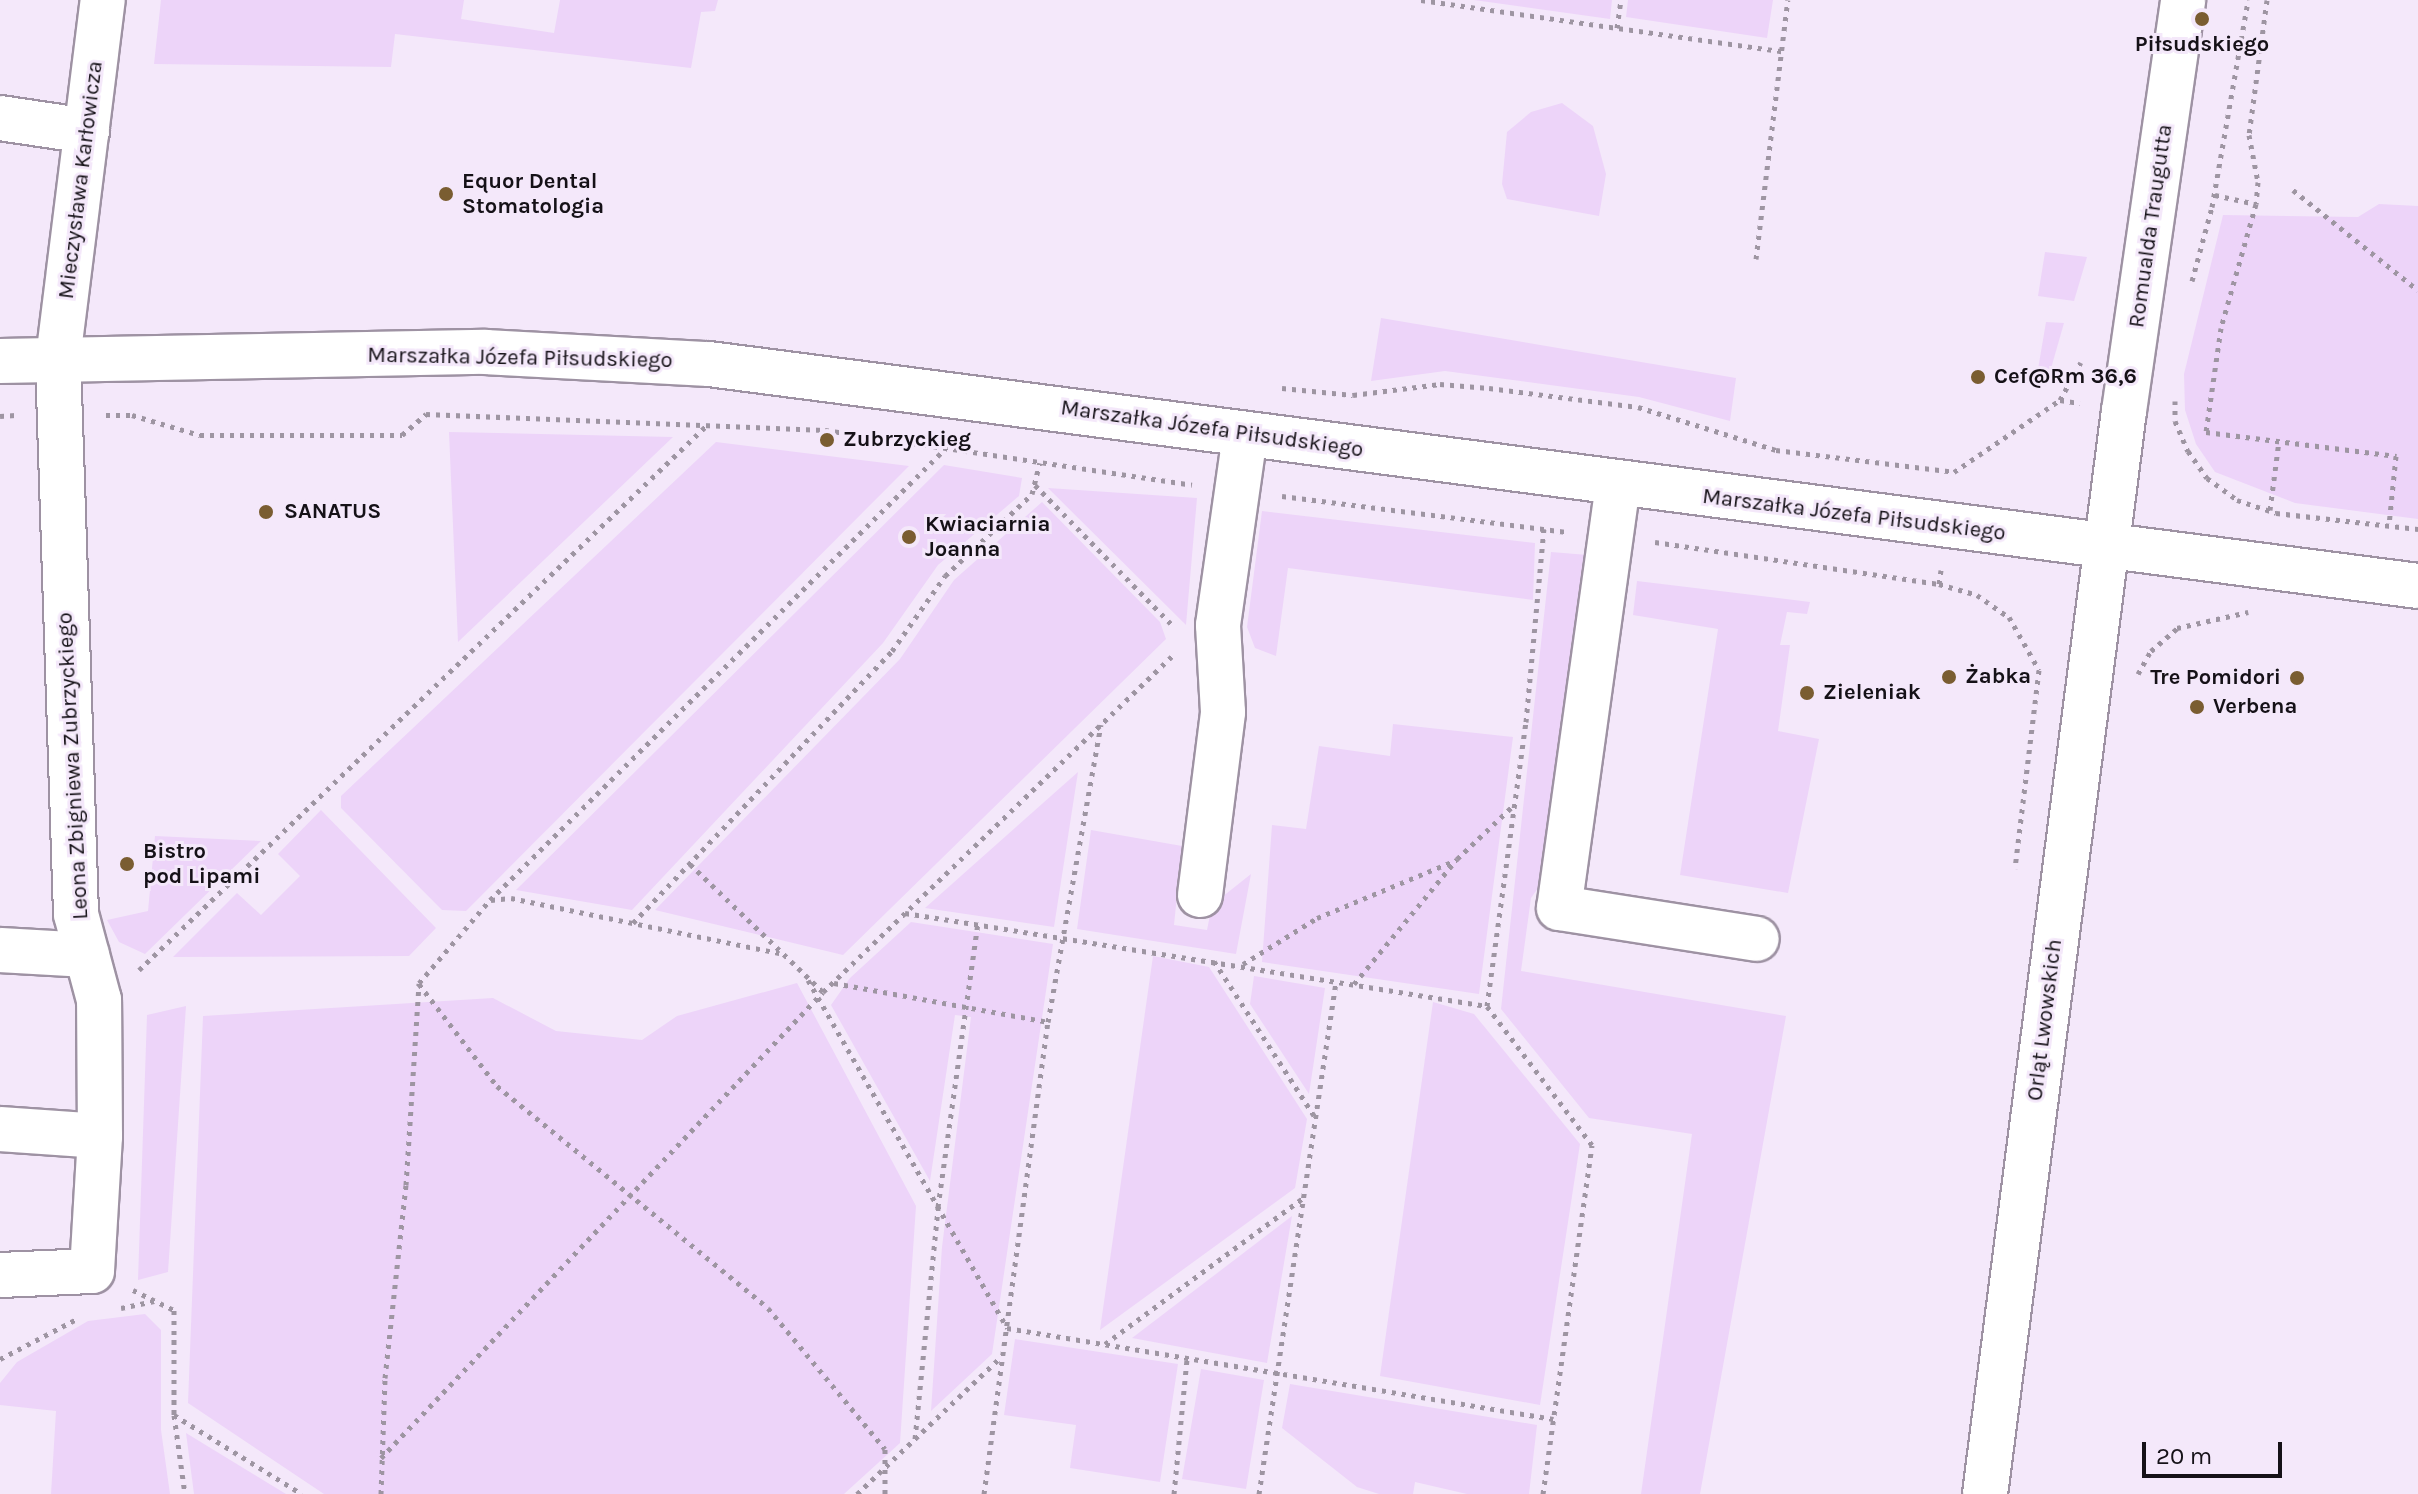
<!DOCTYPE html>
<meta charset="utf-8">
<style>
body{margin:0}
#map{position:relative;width:2418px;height:1494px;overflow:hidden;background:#f4e8fa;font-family:Karla,sans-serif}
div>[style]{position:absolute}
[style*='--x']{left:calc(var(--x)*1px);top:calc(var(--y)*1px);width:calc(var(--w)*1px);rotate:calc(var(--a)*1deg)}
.green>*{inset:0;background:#edd4f9}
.path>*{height:5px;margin-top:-2.5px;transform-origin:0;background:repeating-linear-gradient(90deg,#9e95a2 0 4px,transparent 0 10px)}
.roads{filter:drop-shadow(2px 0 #9e92a3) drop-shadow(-2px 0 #9e92a3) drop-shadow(0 2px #9e92a3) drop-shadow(0 -2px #9e92a3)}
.minor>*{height:44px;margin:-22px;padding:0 22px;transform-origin:22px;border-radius:22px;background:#fff}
.major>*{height:44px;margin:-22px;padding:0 22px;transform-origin:22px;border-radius:22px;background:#fff}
.dots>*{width:22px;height:22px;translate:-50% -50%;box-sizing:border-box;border:4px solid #f4e8fa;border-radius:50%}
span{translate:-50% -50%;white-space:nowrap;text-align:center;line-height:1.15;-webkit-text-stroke:6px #f4e8fa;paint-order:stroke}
.poi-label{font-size:22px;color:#151117;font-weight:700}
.left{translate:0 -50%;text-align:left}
.right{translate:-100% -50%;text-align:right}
.street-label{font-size:22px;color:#151117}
.scale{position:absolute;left:2142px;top:1442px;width:140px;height:36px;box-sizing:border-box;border:4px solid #151117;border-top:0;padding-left:10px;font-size:24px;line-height:28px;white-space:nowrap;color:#151117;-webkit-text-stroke:6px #f4e8fa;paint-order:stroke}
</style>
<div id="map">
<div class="green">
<i style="clip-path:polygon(161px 0,464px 0,461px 19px,554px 33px,560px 0,718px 0,715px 11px,701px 12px,691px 68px,395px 34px,391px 67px,154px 64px)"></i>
<i style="clip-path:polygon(1474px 0,1612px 0,1610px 19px)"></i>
<i style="clip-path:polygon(1628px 0,1773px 0,1767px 38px,1626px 17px)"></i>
<i style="clip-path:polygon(1562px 103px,1593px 126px,1606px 174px,1599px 216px,1507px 199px,1502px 184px,1507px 132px,1531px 112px)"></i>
<i style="clip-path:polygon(2379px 204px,2418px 206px,2418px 519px,2295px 503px,2215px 472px,2196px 444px,2185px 410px,2184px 374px,2223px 215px,2358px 217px)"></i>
<i style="clip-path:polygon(2045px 252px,2087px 257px,2074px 301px,2038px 296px)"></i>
<i style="clip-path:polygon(1381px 318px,1736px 378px,1730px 421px,1639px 397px,1445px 371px,1371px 381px)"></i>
<i style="clip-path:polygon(2046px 322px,2064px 323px,2046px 386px,2035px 387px)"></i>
<i style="clip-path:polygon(449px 432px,673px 437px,458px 642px)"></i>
<i style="clip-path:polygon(716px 442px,909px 466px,466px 911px,442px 910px,341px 808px,341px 796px)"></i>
<i style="clip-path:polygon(944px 465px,1022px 478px,1019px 496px,938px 565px,883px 643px,632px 910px,516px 890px)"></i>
<i style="clip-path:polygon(1048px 488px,1197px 498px,1186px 625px)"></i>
<i style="clip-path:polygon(1042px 502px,1160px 622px,1166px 639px,843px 955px,655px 910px,900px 659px,954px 580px)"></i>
<i style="clip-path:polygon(1262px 511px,1535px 543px,1533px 600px,1288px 568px,1276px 656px,1255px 648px,1247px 627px)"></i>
<i style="clip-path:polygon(1551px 552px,1588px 555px,1550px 871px,1531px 898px,1521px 971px,1786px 1016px,1700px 1494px,1641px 1494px,1692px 1134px,1589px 1118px,1501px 1009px)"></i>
<i style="clip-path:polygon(1637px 581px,1810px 602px,1807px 614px,1787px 612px,1780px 645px,1790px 645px,1778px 731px,1819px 739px,1788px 893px,1680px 875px,1718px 629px,1633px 615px)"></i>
<i style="clip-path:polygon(1393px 724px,1513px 737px,1479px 994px,1262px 962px,1272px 825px,1306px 829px,1319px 746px,1390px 756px)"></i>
<i style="clip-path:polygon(1078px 772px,1054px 927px,925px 908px)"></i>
<i style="clip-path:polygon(321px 810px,436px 928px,409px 956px,173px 957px,237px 893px,261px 915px,300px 876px,278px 854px)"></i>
<i style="clip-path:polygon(1091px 830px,1182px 846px,1174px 925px,1207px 930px,1212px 905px,1251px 874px,1236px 954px,1077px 929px)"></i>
<i style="clip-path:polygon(155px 836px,261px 841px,145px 954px,119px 942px,107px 920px,148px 911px)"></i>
<i style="clip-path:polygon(911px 922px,1053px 944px,992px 1354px,931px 1411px,942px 1247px,971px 1017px,955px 1015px,930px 1181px,831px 1005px,850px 978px)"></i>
<i style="clip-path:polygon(1153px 956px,1209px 967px,1307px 1119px,1295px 1188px,1100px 1330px)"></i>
<i style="clip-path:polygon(1254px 976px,1325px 988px,1309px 1094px,1250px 1004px)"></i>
<i style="clip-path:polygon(797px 983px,916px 1206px,900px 1443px,844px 1494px,324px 1494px,188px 1403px,203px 1016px,493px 998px,556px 1031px,642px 1040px,677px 1016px)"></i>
<i style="clip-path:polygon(1433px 1002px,1474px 1014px,1580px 1144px,1540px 1405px,1380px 1376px)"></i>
<i style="clip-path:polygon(186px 1006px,168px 1272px,138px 1280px,147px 1015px)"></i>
<i style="clip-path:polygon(1292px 1216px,1267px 1363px,1132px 1338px)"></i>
<i style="clip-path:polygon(145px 1314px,161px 1330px,161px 1430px,170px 1494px,51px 1494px,56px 1411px,0 1405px,0 1383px,17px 1362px,88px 1321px)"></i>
<i style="clip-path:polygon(1015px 1339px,1178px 1364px,1160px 1482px,1070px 1468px,1076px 1425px,1004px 1415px)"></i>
<i style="clip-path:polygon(1201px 1369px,1264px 1380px,1246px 1489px,1182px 1479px)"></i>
<i style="clip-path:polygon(1290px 1384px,1537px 1425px,1529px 1494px,1467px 1494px,1415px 1482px,1413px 1494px,1379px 1494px,1357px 1487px,1282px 1428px)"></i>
<i style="clip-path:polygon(186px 1433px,286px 1494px,194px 1494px)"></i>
</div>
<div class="path">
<i style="--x:1421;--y:0;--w:364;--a:8.1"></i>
<i style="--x:2267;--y:0;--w:136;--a:97.6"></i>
<i style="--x:2249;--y:135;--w:48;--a:79.2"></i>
<i style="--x:2258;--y:182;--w:22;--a:95"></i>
<i style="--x:2256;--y:204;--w:129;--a:105.8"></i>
<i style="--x:2221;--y:328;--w:105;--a:98.2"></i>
<i style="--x:2206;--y:432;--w:192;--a:7.2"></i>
<i style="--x:2396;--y:456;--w:69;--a:95.8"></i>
<i style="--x:1617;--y:28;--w:28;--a:-82"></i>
<i style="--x:2293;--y:190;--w:160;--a:38.7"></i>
<i style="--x:2215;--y:195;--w:42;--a:12.4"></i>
<i style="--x:1756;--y:259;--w:261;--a:-83"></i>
<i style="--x:2192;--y:281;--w:77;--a:-74.9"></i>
<i style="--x:2212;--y:207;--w:210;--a:-80.1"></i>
<i style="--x:1282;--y:388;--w:71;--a:5.6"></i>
<i style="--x:1353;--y:395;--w:88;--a:-7.2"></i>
<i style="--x:1440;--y:384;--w:49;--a:4.7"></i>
<i style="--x:1489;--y:388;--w:150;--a:7.3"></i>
<i style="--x:1638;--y:407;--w:145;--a:17.3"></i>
<i style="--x:1776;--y:450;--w:179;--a:7"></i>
<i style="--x:1954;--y:472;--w:128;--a:-34.2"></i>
<i style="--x:2060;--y:400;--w:43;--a:-61.1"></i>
<i style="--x:2060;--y:400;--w:20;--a:9"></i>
<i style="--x:2175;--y:401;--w:20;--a:90"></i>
<i style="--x:2175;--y:421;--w:33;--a:67"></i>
<i style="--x:2188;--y:451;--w:33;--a:55"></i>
<i style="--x:2207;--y:478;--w:37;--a:36"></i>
<i style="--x:2237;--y:500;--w:41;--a:18.4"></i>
<i style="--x:2276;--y:513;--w:143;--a:6.4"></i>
<i style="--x:106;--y:415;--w:26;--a:0"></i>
<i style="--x:132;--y:415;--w:71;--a:16.4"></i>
<i style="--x:200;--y:435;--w:202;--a:0"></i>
<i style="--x:402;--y:435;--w:32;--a:-41"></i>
<i style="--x:426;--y:414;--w:399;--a:2.3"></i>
<i style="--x:825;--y:430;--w:371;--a:8.5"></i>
<i style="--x:0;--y:416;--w:16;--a:-4"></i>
<i style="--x:1035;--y:485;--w:194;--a:45.6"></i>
<i style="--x:1282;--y:496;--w:285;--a:7.2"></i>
<i style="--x:2270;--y:510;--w:70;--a:-82.6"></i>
<i style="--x:1655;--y:542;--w:287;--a:8.4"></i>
<i style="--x:1941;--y:570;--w:14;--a:98"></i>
<i style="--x:1939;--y:584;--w:40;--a:16"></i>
<i style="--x:1977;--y:595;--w:39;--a:35"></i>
<i style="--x:2009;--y:617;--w:61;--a:60.5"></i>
<i style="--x:2039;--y:670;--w:200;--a:96.9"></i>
<i style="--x:2138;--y:674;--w:26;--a:-61"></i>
<i style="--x:2151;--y:651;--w:35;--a:-41"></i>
<i style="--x:2177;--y:628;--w:73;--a:-12.7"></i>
<i style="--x:690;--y:864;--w:185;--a:43.9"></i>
<i style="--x:491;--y:900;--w:20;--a:-6"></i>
<i style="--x:511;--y:898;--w:274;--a:11.6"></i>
<i style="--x:905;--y:913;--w:589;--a:9.08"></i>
<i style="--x:633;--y:923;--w:376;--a:-46.4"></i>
<i style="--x:892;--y:651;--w:92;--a:-54.8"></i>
<i style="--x:945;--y:576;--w:120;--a:-43.3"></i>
<i style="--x:1032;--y:494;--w:32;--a:-76"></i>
<i style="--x:1214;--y:961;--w:186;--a:57.1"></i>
<i style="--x:1243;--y:964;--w:87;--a:-31.9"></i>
<i style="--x:1317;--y:918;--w:151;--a:-22.6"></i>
<i style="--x:139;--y:970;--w:786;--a:-43.81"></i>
<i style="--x:808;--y:980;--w:401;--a:60.2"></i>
<i style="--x:1007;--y:1328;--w:554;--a:9.46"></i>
<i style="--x:834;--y:983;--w:218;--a:10.3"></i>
<i style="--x:419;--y:984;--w:128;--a:52.6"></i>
<i style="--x:497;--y:1086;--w:350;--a:39.3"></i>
<i style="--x:768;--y:1308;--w:183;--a:50.3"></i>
<i style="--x:885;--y:1449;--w:45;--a:90"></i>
<i style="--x:1354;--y:984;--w:162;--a:-50.5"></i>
<i style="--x:1457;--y:859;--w:79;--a:-43.5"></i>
<i style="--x:133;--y:1290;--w:46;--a:26"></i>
<i style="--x:174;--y:1310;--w:105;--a:90"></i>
<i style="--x:174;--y:1415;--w:80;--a:82.1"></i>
<i style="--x:121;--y:1308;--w:34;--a:-12"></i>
<i style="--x:1105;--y:1344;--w:246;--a:-36.4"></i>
<i style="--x:0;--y:1359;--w:87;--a:-27.5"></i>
<i style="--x:174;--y:1415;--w:150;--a:31.7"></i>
<i style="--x:915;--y:1439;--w:233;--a:-84.3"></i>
<i style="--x:938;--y:1207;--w:286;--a:-82"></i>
<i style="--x:381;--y:1458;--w:642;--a:-46.51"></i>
<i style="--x:823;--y:992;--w:484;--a:-43.9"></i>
<i style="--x:381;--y:1494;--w:116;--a:-88"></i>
<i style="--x:385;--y:1378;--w:194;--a:-83.8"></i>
<i style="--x:406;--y:1185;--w:202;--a:-86.3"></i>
<i style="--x:419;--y:983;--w:109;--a:-49.5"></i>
<i style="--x:490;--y:900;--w:641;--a:-44.75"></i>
<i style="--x:857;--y:1494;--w:200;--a:-43.6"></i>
<i style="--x:984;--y:1494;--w:476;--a:-82.3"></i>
<i style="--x:1048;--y:1022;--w:302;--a:-79.9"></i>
<i style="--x:1174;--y:1494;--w:137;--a:-84.5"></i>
<i style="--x:1259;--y:1494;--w:518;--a:-81.45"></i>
<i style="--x:1543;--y:1494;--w:352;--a:-82"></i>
<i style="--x:1592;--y:1145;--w:174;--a:-127.1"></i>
<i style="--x:1487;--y:1006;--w:287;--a:-82.2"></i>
<i style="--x:1526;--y:722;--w:194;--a:-84.7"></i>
</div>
<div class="roads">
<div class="minor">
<i style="--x:0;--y:118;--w:88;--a:8.5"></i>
<i style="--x:0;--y:361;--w:485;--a:-1.1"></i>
<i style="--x:485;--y:352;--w:224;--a:3.1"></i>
<i style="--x:709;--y:364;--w:1723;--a:7.4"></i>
<i style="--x:1618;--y:484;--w:428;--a:97.9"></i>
<i style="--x:1559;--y:908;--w:200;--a:8.9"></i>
<i style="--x:1200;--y:895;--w:184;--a:-82.8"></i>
<i style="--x:1223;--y:712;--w:87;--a:-93.3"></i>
<i style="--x:1218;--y:625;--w:192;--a:-81.9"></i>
<i style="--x:0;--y:950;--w:87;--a:3.3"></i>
<i style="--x:0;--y:1129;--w:100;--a:4"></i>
<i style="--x:0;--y:1275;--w:92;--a:-2.5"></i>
<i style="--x:92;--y:1271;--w:135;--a:-86.6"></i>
<i style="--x:100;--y:1136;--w:136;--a:-90.4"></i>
<i style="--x:99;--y:1000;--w:89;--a:-105"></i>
<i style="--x:76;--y:914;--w:555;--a:-91.86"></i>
<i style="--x:58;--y:359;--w:362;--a:-82.9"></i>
</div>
<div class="major">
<i style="--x:1985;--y:1494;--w:1092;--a:-82.69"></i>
<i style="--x:2124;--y:411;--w:415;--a:-81.8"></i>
</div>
</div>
<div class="dots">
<i style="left:2202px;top:19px;background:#7a5d31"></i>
<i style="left:446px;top:194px;background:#7a5d31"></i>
<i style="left:1978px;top:377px;background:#7a5d31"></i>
<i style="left:827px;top:440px;background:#7a5d31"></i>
<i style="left:266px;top:512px;background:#7a5d31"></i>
<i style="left:909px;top:537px;background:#7a5d31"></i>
<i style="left:1949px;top:677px;background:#7a5d31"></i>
<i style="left:2297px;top:678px;background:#7a5d31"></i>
<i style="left:1807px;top:693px;background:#7a5d31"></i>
<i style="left:2197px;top:707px;background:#7a5d31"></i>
<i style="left:127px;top:864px;background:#7a5d31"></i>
</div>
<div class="poi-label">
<span style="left:2202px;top:45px">Piłsudskiego</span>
<span class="left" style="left:462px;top:194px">Equor Dental<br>Stomatologia</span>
<span class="left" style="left:1994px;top:377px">Cef@Rm 36,6</span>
<span class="left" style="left:843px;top:440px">Zubrzyckieg</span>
<span class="left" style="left:284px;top:512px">SANATUS</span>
<span class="left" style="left:925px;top:537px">Kwiaciarnia<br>Joanna</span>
<span class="left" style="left:1965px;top:677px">Żabka</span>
<span class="right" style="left:2281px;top:678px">Tre Pomidori</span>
<span class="left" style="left:1823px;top:693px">Zieleniak</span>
<span class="left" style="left:2213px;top:707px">Verbena</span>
<span class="left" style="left:143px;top:864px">Bistro<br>pod Lipami</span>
</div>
<div class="street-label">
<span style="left:81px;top:180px;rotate:-83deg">Mieczysława Karłowicza</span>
<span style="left:2151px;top:226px;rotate:-82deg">Romualda Traugutta</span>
<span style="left:520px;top:358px;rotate:1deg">Marszałka Józefa Piłsudskiego</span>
<span style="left:1212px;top:429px;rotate:8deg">Marszałka Józefa Piłsudskiego</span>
<span style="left:1854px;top:515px;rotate:7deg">Marszałka Józefa Piłsudskiego</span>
<span style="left:73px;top:766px;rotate:-93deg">Leona Zbigniewa Zubrzyckiego</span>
<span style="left:2045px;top:1020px;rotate:-83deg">Orląt Lwowskich</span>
</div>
<div class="scale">20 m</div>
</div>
